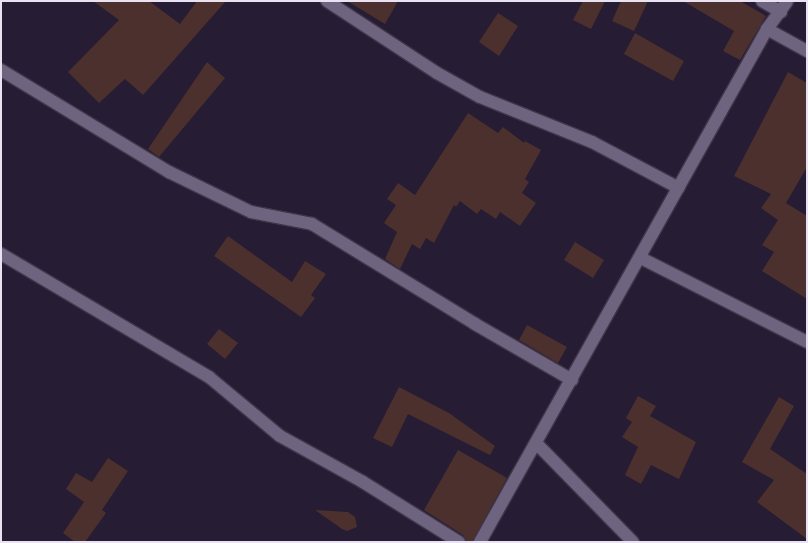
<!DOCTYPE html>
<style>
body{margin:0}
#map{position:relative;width:808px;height:543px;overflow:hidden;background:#261c33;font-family:Manrope,sans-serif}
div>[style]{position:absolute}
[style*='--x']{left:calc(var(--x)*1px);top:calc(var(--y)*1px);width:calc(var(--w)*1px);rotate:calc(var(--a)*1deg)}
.building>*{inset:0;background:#4b302d}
.roads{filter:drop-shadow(1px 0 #3f364a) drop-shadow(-1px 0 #3f364a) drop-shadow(0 1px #3f364a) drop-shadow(0 -1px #3f364a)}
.street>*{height:12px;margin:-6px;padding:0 6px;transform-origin:6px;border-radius:6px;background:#6f647f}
span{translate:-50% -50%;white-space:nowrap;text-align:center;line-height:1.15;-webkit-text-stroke:5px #261c33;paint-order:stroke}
.frame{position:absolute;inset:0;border:2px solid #e8e2f2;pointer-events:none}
</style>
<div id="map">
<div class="building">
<i style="clip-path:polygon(93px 1px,149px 1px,180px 24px,197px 1px,226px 1px,143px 95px,125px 79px,99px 103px,68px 72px,119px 20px)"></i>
<i style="clip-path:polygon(347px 1px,398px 1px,385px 24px)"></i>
<i style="clip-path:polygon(583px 1px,605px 1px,591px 29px,573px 20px)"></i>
<i style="clip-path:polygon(621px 1px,648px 1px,634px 31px,612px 21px)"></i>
<i style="clip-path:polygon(683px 1px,740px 1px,766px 16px,740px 60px,723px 51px,734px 31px)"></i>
<i style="clip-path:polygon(498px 13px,518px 26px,499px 56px,479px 42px)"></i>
<i style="clip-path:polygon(635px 33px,684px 61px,673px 81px,624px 54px)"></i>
<i style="clip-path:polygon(207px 62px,225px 78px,159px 157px,148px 149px)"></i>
<i style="clip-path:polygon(788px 72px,807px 83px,807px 167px,786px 203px,807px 216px,807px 299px,762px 271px,774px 252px,762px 245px,778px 220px,761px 208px,771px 194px,734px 176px)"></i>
<i style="clip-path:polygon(468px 113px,498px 133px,503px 127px,524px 143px,525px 141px,541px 150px,525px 179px,529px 182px,522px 193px,536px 203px,520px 226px,500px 212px,496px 219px,481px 209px,477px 214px,460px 201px,456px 207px,454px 205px,434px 243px,426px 238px,420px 249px,412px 244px,400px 269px,385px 259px,397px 232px,384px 223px,396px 205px,387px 199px,398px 183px,415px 195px)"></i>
<i style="clip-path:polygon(228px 236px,292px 282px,305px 261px,326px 274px,311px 295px,315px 298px,301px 317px,214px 256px)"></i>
<i style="clip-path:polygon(575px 242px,604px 260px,593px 278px,564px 260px)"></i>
<i style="clip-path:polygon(527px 325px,567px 347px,558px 363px,519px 340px)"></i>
<i style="clip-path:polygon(219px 329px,238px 343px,225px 359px,207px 344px)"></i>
<i style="clip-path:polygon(399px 387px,449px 413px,495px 446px,490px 455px,408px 414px,392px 447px,373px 438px)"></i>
<i style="clip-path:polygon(638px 396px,656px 406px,650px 416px,696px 442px,679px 479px,651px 465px,641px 484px,625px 475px,638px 447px,622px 437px,632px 422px,626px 418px)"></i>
<i style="clip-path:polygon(779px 397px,794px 406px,770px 449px,807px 474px,807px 539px,757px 502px,774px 480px,742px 462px)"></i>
<i style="clip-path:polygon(458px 450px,507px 478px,472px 542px,467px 542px,463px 535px,424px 510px)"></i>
<i style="clip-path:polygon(108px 458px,128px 471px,102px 510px,106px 513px,85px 542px,75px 542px,63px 533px,84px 502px,66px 489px,76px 473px,92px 482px)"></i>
<i style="clip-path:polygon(315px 510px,348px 512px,355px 517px,357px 527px,347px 531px,342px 529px)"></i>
</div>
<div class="roads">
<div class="street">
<i style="--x:327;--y:1;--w:131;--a:33.2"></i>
<i style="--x:437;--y:73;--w:49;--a:29.2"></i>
<i style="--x:480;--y:97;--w:121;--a:21.9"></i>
<i style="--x:592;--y:142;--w:98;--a:27.9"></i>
<i style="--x:762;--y:1;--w:22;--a:30"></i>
<i style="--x:767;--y:29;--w:46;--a:28.8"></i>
<i style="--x:1;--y:70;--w:197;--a:31.3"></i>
<i style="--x:169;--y:172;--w:91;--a:26"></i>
<i style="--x:251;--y:212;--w:62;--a:11.1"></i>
<i style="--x:312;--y:224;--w:191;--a:31.5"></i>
<i style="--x:475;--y:324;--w:112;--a:30"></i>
<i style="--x:1;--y:254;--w:242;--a:30.6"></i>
<i style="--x:209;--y:377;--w:92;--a:39.7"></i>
<i style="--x:280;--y:436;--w:95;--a:29"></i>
<i style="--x:363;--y:482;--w:113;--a:32"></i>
<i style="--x:641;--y:258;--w:186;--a:26.8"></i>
<i style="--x:537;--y:444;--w:137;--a:45.6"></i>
<i style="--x:480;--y:542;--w:588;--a:-60.77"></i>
<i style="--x:767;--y:29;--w:34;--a:-54"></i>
</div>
</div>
<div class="frame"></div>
</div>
